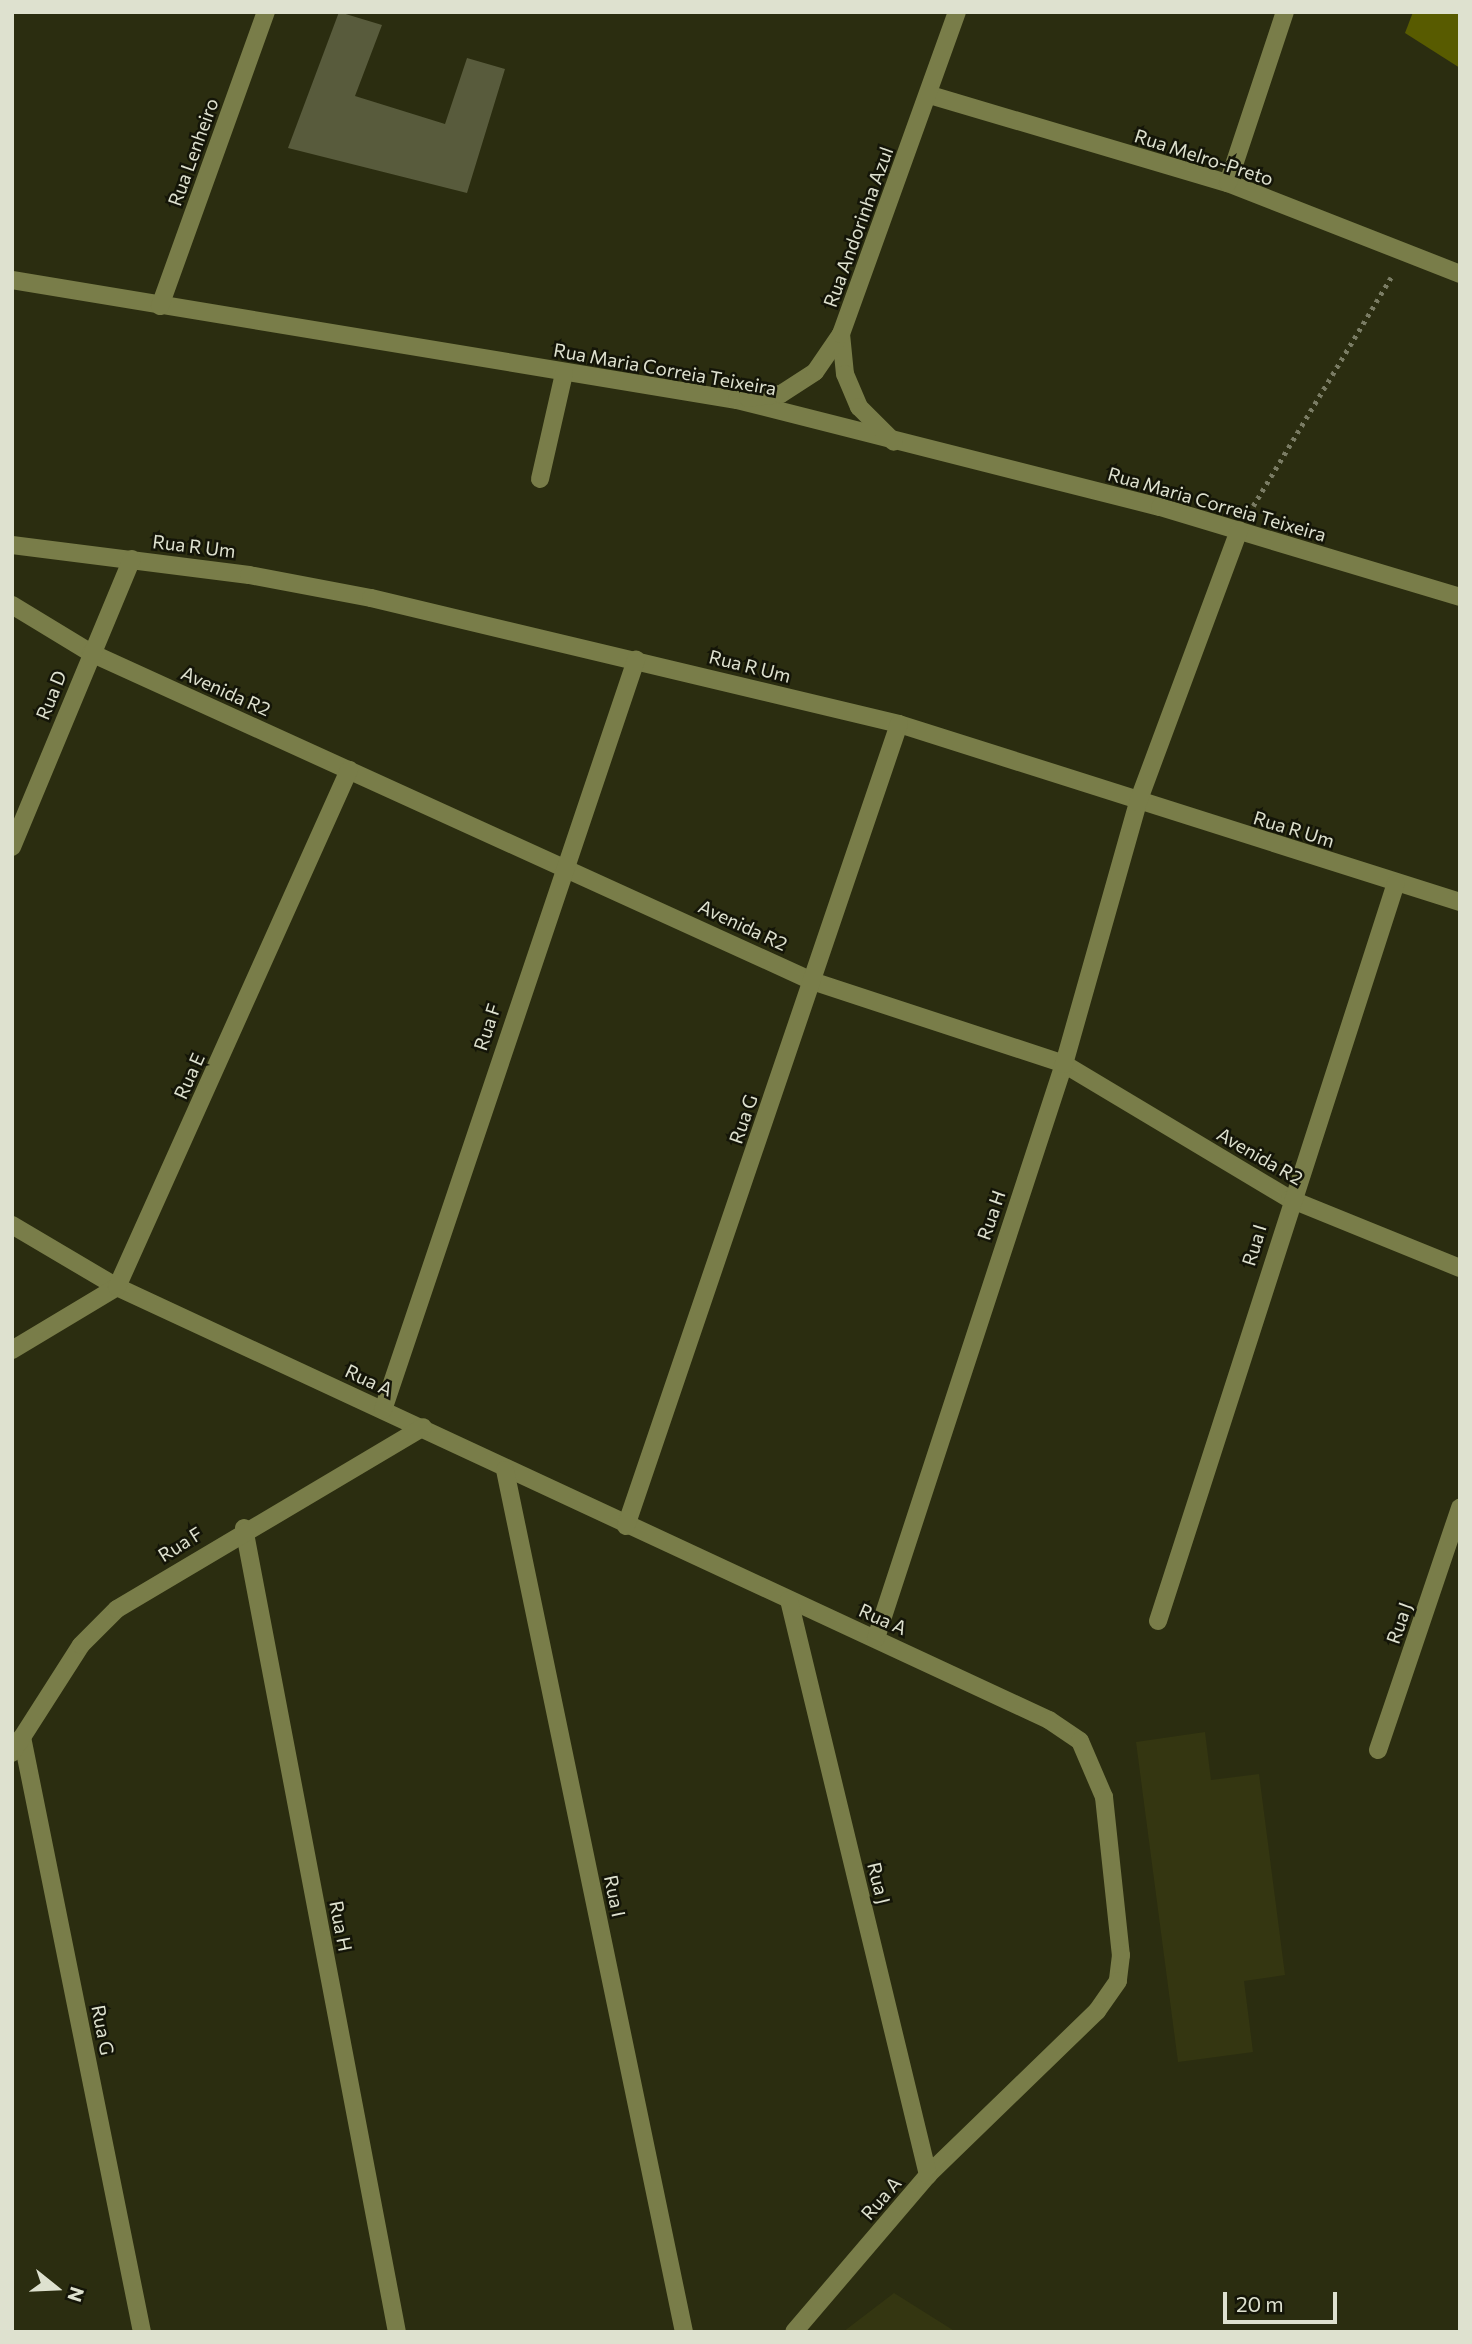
<!DOCTYPE html>
<style>
body{margin:0}
#map{position:relative;width:1472px;height:2344px;overflow:hidden;background:#2b2d10;font-family:Commissioner,sans-serif}
div>[style]{position:absolute}
[style*='--x']{left:calc(var(--x)*1px);top:calc(var(--y)*1px);width:calc(var(--w)*1px);rotate:calc(var(--a)*1deg)}
.built>*{inset:0;background:#343611}
.water>*{inset:0;background:#585b00}
.building>*{inset:0;background:#585b3c}
.path>*{height:4.5px;margin-top:-2.25px;transform-origin:0;background:repeating-linear-gradient(90deg,#7a7c64 0 3.5px,transparent 0 8.5px)}
.minor>*{height:18px;margin:-9px;padding:0 9px;transform-origin:9px;border-radius:9px;background:#797d49}
span{translate:-50% -50%;white-space:nowrap;text-align:center;line-height:1.15;-webkit-text-stroke:5px #141508;paint-order:stroke}
.street-label{font-size:19px;color:#dee1cf}
.frame{position:absolute;inset:0;border:14px solid #dee1cf;pointer-events:none}
.north{position:absolute;left:21px;top:2253px;width:70px;height:70px;-webkit-text-stroke:5px #141508;paint-order:stroke;rotate:108deg;font-size:19px;font-weight:700;line-height:28px;text-align:center;color:#dee1cf}
.north::after{content:'';display:block;margin:auto;width:24px;height:32px;background:#dee1cf;clip-path:polygon(50% 0,100% 100%,50% 72%,0 100%)}
.scale{position:absolute;left:1223px;top:2292px;width:114px;height:32px;box-sizing:border-box;border:4px solid #dee1cf;border-top:0;padding-left:9px;font-size:21px;line-height:24px;white-space:nowrap;color:#dee1cf;-webkit-text-stroke:5px #141508;paint-order:stroke}
</style>
<div id="map">
<div class="built">
<i style="clip-path:polygon(1205px 1732px,1211px 1780px,1259px 1774px,1285px 1975px,1244px 1981px,1253px 2052px,1178px 2062px,1136px 1742px)"></i>
<i style="clip-path:polygon(894px 2293px,956px 2332px,843px 2332px)"></i>
</div>
<div class="water">
<i style="clip-path:polygon(1413px 12px,1460px 12px,1460px 68px,1405px 33px)"></i>
</div>
<div class="building">
<i style="clip-path:polygon(339px 12px,382px 25px,355px 96px,445px 124px,467px 58px,505px 69px,467px 193px,288px 148px)"></i>
</div>
<div class="path">
<i style="--x:1253;--y:506;--w:267;--a:-58.9"></i>
</div>
<div class="minor">
<i style="--x:930;--y:95;--w:311;--a:16.5"></i>
<i style="--x:1228;--y:183;--w:249;--a:21.4"></i>
<i style="--x:1228;--y:183;--w:180;--a:-71.6"></i>
<i style="--x:12;--y:280;--w:735;--a:9.4"></i>
<i style="--x:737;--y:400;--w:436;--a:14.2"></i>
<i style="--x:1160;--y:507;--w:313;--a:16.7"></i>
<i style="--x:160;--y:306;--w:313;--a:-70.2"></i>
<i style="--x:841;--y:334;--w:40;--a:84.3"></i>
<i style="--x:845;--y:374;--w:36;--a:67"></i>
<i style="--x:859;--y:407;--w:49;--a:45"></i>
<i style="--x:748;--y:398;--w:33;--a:-7"></i>
<i style="--x:781;--y:394;--w:40;--a:-32.9"></i>
<i style="--x:815;--y:372;--w:46;--a:-55.6"></i>
<i style="--x:841;--y:334;--w:342;--a:-70.2"></i>
<i style="--x:540;--y:479;--w:109;--a:-77.2"></i>
<i style="--x:12;--y:545;--w:239;--a:7.2"></i>
<i style="--x:249;--y:575;--w:124;--a:10.7"></i>
<i style="--x:371;--y:598;--w:543;--a:13.42"></i>
<i style="--x:899;--y:724;--w:589;--a:17.6"></i>
<i style="--x:12;--y:605;--w:92;--a:31.3"></i>
<i style="--x:91;--y:653;--w:792;--a:24.46"></i>
<i style="--x:812;--y:981;--w:265;--a:18.2"></i>
<i style="--x:1064;--y:1064;--w:263;--a:30.9"></i>
<i style="--x:1290;--y:1199;--w:183;--a:22.1"></i>
<i style="--x:12;--y:847;--w:312;--a:-67.4"></i>
<i style="--x:12;--y:1225;--w:122;--a:30.6"></i>
<i style="--x:117;--y:1287;--w:1028;--a:24.92"></i>
<i style="--x:1049;--y:1720;--w:37;--a:34"></i>
<i style="--x:1080;--y:1741;--w:61;--a:66.8"></i>
<i style="--x:1104;--y:1797;--w:159;--a:83.9"></i>
<i style="--x:1121;--y:1955;--w:26;--a:97"></i>
<i style="--x:1118;--y:1981;--w:37;--a:125"></i>
<i style="--x:1097;--y:2011;--w:235;--a:135.9"></i>
<i style="--x:928;--y:2175;--w:206;--a:130.5"></i>
<i style="--x:12;--y:1350;--w:122;--a:-31"></i>
<i style="--x:117;--y:1287;--w:567;--a:-65.83"></i>
<i style="--x:383;--y:1410;--w:792;--a:-71.36"></i>
<i style="--x:505;--y:1470;--w:880;--a:78.27"></i>
<i style="--x:626;--y:1526;--w:847;--a:-71.2"></i>
<i style="--x:244;--y:1528;--w:818;--a:79.23"></i>
<i style="--x:789;--y:1600;--w:592;--a:76.41"></i>
<i style="--x:1158;--y:1621;--w:775;--a:-72.13"></i>
<i style="--x:876;--y:1638;--w:604;--a:-71.87"></i>
<i style="--x:1064;--y:1064;--w:272;--a:-74.2"></i>
<i style="--x:1138;--y:802;--w:290;--a:-69.6"></i>
<i style="--x:22;--y:1737;--w:607;--a:78.6"></i>
<i style="--x:1378;--y:1750;--w:256;--a:-71.3"></i>
<i style="--x:12;--y:1753;--w:128;--a:-57.4"></i>
<i style="--x:81;--y:1645;--w:51;--a:-45"></i>
<i style="--x:117;--y:1609;--w:356;--a:-30.7"></i>
</div>
<div class="street-label">
<span style="left:193px;top:152px;rotate:-70deg">Rua Lenheiro</span>
<span style="left:1204px;top:157px;rotate:18deg">Rua Melro-Preto</span>
<span style="left:858px;top:227px;rotate:-70deg">Rua Andorinha Azul</span>
<span style="left:665px;top:369px;rotate:10deg">Rua Maria Correia Teixeira</span>
<span style="left:1217px;top:504px;rotate:16deg">Rua Maria Correia Teixeira</span>
<span style="left:194px;top:546px;rotate:7deg">Rua R Um</span>
<span style="left:750px;top:666px;rotate:14deg">Rua R Um</span>
<span style="left:226px;top:691px;rotate:24deg">Avenida R2</span>
<span style="left:51px;top:695px;rotate:-68deg">Rua D</span>
<span style="left:1294px;top:829px;rotate:17deg">Rua R Um</span>
<span style="left:743px;top:925px;rotate:25deg">Avenida R2</span>
<span style="left:487px;top:1027px;rotate:-72deg">Rua F</span>
<span style="left:189px;top:1076px;rotate:-66deg">Rua E</span>
<span style="left:743px;top:1119px;rotate:-71deg">Rua G</span>
<span style="left:1260px;top:1156px;rotate:30deg">Avenida R2</span>
<span style="left:991px;top:1215px;rotate:-71deg">Rua H</span>
<span style="left:1254px;top:1245px;rotate:-73deg">Rua I</span>
<span style="left:369px;top:1380px;rotate:25deg">Rua A</span>
<span style="left:180px;top:1544px;rotate:-32deg">Rua F</span>
<span style="left:883px;top:1619px;rotate:24deg">Rua A</span>
<span style="left:1399px;top:1623px;rotate:-71deg">Rua J</span>
<span style="left:879px;top:1883px;rotate:76deg">Rua J</span>
<span style="left:615px;top:1896px;rotate:78deg">Rua I</span>
<span style="left:341px;top:1926px;rotate:79deg">Rua H</span>
<span style="left:103px;top:2030px;rotate:79deg">Rua G</span>
<span style="left:881px;top:2198px;rotate:-49deg">Rua A</span>
</div>
<div class="frame"></div>
<div class="north">N</div>
<div class="scale">20 m</div>
</div>
